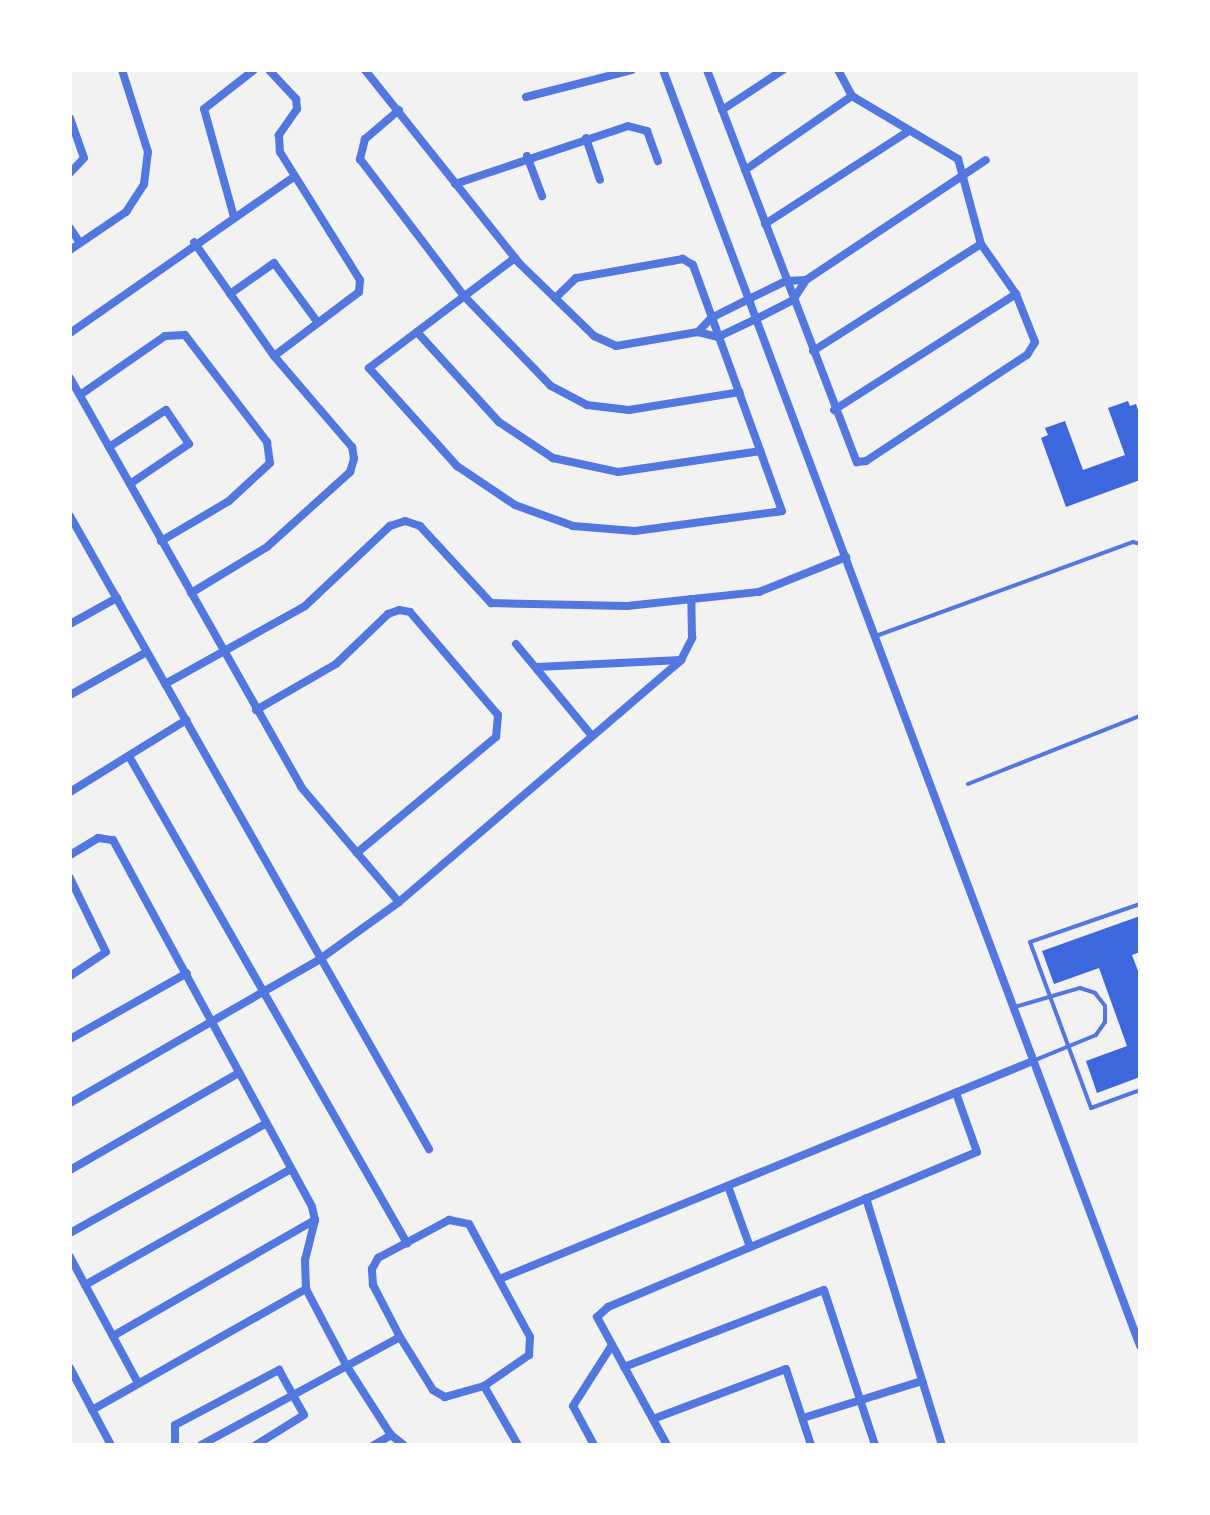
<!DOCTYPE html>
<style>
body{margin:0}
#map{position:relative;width:1210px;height:1515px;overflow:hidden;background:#f2f2f2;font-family:"Archivo Narrow",sans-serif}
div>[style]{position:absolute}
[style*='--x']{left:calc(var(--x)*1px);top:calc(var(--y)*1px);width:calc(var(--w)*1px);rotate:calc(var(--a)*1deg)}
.building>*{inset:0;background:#3d67dc}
.service>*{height:4px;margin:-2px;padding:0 2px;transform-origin:2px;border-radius:2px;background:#5277de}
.minor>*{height:8px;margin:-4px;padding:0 4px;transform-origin:4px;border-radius:4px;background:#5277de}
span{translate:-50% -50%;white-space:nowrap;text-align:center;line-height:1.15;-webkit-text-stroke:6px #fff;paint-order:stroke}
.frame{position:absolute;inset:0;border:72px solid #fff;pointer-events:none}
</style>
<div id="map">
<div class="building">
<i style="clip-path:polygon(1128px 401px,1130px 406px,1136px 404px,1140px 416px,1140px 480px,1066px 507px,1041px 438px,1048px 435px,1045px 428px,1065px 421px,1083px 470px,1125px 455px,1108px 408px)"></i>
<i style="clip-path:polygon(1140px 916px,1140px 952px,1132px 955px,1140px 976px,1140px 1077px,1097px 1093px,1086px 1061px,1127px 1046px,1099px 968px,1054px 984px,1042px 951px)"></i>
</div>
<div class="service">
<i style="--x:876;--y:636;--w:274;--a:-20.1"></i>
<i style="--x:1133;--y:542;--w:7;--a:16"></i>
<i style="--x:968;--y:784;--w:185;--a:-21.6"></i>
<i style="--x:1140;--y:904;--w:116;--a:160.9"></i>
<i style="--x:1030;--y:942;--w:177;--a:69.8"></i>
<i style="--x:1091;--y:1108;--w:52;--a:-20.2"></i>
<i style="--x:1015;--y:1007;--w:68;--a:-16.3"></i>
<i style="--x:1080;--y:988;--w:16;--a:18"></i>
<i style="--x:1095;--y:993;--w:16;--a:52"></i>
<i style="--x:1105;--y:1006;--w:16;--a:90"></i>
<i style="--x:1105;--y:1022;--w:16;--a:125"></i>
<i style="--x:1096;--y:1035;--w:66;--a:157.7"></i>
</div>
<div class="minor">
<i style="--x:269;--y:70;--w:40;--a:47"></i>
<i style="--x:296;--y:99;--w:10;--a:84"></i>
<i style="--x:297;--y:109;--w:32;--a:125"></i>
<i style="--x:279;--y:135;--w:17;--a:87"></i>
<i style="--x:280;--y:152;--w:151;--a:58"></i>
<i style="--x:360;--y:280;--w:12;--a:95"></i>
<i style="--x:359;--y:292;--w:106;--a:143"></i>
<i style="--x:365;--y:70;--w:246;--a:51.4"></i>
<i style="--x:518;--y:262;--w:106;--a:44.2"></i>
<i style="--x:594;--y:336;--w:24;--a:24"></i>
<i style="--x:616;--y:346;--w:83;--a:-9.7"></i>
<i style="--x:698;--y:332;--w:21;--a:14"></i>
<i style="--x:718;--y:337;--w:44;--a:-25.4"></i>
<i style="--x:758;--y:318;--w:39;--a:-27"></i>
<i style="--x:793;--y:300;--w:24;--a:-57"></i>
<i style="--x:806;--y:280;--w:216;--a:-33.7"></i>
<i style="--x:663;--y:70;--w:1362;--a:69.5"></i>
<i style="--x:707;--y:70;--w:420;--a:69.1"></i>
<i style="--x:857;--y:462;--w:9;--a:-6"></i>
<i style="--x:866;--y:461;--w:193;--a:-33.4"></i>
<i style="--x:1027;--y:355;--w:15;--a:-58"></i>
<i style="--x:1035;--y:342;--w:52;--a:-111.6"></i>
<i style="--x:1016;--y:294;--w:61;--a:-125"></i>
<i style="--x:981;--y:244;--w:88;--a:-105.1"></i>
<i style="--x:958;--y:159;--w:123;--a:-149.3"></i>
<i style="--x:852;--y:96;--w:30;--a:-118"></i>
<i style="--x:526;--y:97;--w:109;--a:-14.3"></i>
<i style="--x:399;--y:110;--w:45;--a:139.5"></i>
<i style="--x:365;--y:139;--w:21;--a:104"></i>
<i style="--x:360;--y:159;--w:172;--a:52.8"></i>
<i style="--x:464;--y:296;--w:125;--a:46"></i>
<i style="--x:551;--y:386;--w:41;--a:27.8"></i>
<i style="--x:587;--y:405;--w:42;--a:6.8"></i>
<i style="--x:629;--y:410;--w:112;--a:-9.2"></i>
<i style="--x:722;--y:110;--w:73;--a:-33.3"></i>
<i style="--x:70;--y:118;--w:42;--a:70.7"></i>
<i style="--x:84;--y:158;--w:21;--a:133"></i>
<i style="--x:586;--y:138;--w:44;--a:71.6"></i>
<i style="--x:527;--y:156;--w:43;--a:69.4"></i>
<i style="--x:745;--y:170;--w:130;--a:-34.7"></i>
<i style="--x:455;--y:184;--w:182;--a:-18.5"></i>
<i style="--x:628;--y:126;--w:20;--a:15"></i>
<i style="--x:647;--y:131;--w:32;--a:70"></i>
<i style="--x:234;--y:217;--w:112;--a:-105.5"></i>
<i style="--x:204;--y:109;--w:63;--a:-38"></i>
<i style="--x:765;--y:224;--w:171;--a:-32.9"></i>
<i style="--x:70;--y:228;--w:18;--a:56"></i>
<i style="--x:70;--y:250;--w:68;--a:-34.2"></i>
<i style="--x:126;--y:212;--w:33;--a:-57"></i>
<i style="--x:144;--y:184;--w:32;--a:-83"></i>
<i style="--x:148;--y:152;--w:86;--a:-107.6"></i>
<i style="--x:515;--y:258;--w:183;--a:143"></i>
<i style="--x:369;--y:368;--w:132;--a:48.1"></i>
<i style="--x:457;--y:466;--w:70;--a:33.9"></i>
<i style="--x:515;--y:505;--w:62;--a:19.9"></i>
<i style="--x:573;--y:526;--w:62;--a:4.6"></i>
<i style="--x:635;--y:531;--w:148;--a:-7.7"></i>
<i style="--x:782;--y:511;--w:262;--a:-109.9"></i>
<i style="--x:693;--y:265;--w:12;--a:-149"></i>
<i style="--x:683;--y:259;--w:109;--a:169.9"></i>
<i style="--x:576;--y:278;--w:29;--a:136"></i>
<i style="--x:230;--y:294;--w:54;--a:-35.2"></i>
<i style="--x:274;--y:263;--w:74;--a:53.7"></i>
<i style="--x:417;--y:332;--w:122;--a:47.7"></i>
<i style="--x:499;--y:422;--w:65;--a:33.7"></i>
<i style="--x:553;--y:458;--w:66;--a:12.2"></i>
<i style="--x:618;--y:472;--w:144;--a:-8.4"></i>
<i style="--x:698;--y:332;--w:19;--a:-47"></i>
<i style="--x:711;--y:318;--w:45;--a:-26.6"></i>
<i style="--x:751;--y:298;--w:39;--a:-26"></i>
<i style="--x:786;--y:281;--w:20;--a:-3"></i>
<i style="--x:70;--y:333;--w:271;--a:-34.9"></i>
<i style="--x:813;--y:351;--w:199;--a:-32.5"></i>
<i style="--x:70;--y:378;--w:470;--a:60.5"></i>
<i style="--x:301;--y:787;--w:151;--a:49.6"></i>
<i style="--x:80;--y:395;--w:103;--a:-34.8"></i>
<i style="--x:165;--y:336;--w:20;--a:-3"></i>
<i style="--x:185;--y:335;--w:135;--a:52.5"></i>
<i style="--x:267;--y:442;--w:21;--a:82"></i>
<i style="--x:270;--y:463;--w:56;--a:137.2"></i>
<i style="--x:229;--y:501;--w:79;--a:149.5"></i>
<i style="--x:834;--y:410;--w:216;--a:-32.5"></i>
<i style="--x:109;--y:447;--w:68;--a:-33"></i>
<i style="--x:166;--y:410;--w:41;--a:55.9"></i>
<i style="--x:189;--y:444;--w:71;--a:145.9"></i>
<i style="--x:70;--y:516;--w:728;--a:60.44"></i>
<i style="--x:191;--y:593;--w:89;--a:-31.2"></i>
<i style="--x:267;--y:547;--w:112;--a:-42.1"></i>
<i style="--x:350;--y:472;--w:14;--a:-73"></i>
<i style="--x:354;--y:459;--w:12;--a:-99"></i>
<i style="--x:352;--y:447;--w:120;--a:-130.6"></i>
<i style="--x:274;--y:356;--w:139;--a:-125.1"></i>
<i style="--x:70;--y:624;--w:54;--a:-29"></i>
<i style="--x:516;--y:644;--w:119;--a:50.4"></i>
<i style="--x:537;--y:667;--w:144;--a:-2.8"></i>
<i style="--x:165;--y:684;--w:160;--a:-29.1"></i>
<i style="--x:305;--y:606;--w:117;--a:-43.3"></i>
<i style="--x:390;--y:526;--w:16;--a:-18"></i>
<i style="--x:405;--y:521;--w:16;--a:18"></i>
<i style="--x:420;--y:526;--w:105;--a:47.3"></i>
<i style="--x:491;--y:603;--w:136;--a:1.3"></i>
<i style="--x:627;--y:606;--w:133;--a:-6.1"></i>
<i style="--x:759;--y:592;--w:94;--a:-21.9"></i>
<i style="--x:70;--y:695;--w:88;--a:-29.2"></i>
<i style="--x:256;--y:710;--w:92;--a:-29.9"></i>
<i style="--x:336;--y:664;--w:72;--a:-43.9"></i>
<i style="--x:388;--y:614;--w:12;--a:-20"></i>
<i style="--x:399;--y:610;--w:11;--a:10"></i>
<i style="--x:410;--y:612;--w:135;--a:49.5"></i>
<i style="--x:498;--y:715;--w:22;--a:95"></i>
<i style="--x:496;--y:737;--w:181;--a:140.2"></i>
<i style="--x:130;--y:758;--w:559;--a:60.27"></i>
<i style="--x:70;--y:792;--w:137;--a:-31.8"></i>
<i style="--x:70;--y:855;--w:33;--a:-31"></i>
<i style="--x:98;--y:838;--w:15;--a:8"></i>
<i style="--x:113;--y:840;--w:417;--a:61.5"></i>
<i style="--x:312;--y:1207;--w:13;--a:77"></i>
<i style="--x:315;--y:1220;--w:41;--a:104"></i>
<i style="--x:305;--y:1260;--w:29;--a:88"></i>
<i style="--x:306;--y:1289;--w:86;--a:62.2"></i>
<i style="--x:346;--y:1365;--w:83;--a:57.3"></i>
<i style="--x:391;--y:1435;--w:16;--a:38"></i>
<i style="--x:70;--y:878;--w:82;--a:64.1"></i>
<i style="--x:106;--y:952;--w:43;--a:146.3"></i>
<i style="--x:70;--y:1039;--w:134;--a:-29.4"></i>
<i style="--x:70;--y:1103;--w:289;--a:-29.9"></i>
<i style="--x:320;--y:959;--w:97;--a:-35.8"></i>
<i style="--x:399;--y:902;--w:372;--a:-40.6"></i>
<i style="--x:681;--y:660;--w:25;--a:-63"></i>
<i style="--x:692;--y:638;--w:39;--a:-91"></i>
<i style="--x:70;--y:1170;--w:193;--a:-29.9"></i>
<i style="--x:728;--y:1186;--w:65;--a:70.2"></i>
<i style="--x:866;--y:1198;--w:258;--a:72.9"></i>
<i style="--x:449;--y:1220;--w:20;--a:11"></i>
<i style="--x:469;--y:1224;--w:128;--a:61.6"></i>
<i style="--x:530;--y:1337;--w:18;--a:93"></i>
<i style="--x:529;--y:1355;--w:55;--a:145.4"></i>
<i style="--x:484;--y:1386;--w:41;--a:164.2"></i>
<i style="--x:445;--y:1397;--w:14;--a:-150"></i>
<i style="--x:433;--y:1390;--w:62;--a:-121.9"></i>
<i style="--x:400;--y:1337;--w:59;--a:-117.4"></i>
<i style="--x:373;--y:1285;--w:16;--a:-94"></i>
<i style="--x:372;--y:1269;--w:13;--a:-61"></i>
<i style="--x:378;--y:1258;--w:81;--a:-28.2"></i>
<i style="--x:70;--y:1233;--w:223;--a:-29.2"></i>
<i style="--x:70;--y:1257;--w:143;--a:61.6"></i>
<i style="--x:502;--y:1278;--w:574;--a:-22.23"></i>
<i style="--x:85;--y:1285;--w:236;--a:-29.4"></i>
<i style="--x:113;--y:1336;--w:233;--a:-29.9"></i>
<i style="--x:624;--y:1367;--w:214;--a:-21.1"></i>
<i style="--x:824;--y:1290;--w:163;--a:71.8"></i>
<i style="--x:70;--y:1368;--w:87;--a:62"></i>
<i style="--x:484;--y:1386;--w:68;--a:60"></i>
<i style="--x:92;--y:1410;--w:246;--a:-29.5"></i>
<i style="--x:803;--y:1418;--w:125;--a:-17.3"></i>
<i style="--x:653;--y:1419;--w:142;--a:-20.6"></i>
<i style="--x:786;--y:1369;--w:80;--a:71.8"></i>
<i style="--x:175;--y:1445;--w:20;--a:-90"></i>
<i style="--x:175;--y:1425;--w:118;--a:-27.9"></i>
<i style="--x:279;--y:1370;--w:51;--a:60.9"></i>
<i style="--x:304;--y:1415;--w:57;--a:148"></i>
<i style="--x:201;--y:1445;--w:226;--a:-28.5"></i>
<i style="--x:374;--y:1445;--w:20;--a:-30"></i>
<i style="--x:594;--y:1445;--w:44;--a:-118.3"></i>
<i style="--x:573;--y:1406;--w:72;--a:-57.4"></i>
<i style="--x:667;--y:1445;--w:146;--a:-118.7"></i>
<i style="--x:597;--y:1317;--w:15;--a:-42"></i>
<i style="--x:608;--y:1307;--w:400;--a:-22.8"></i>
<i style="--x:977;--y:1152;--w:63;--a:-109.6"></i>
</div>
<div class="frame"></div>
</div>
